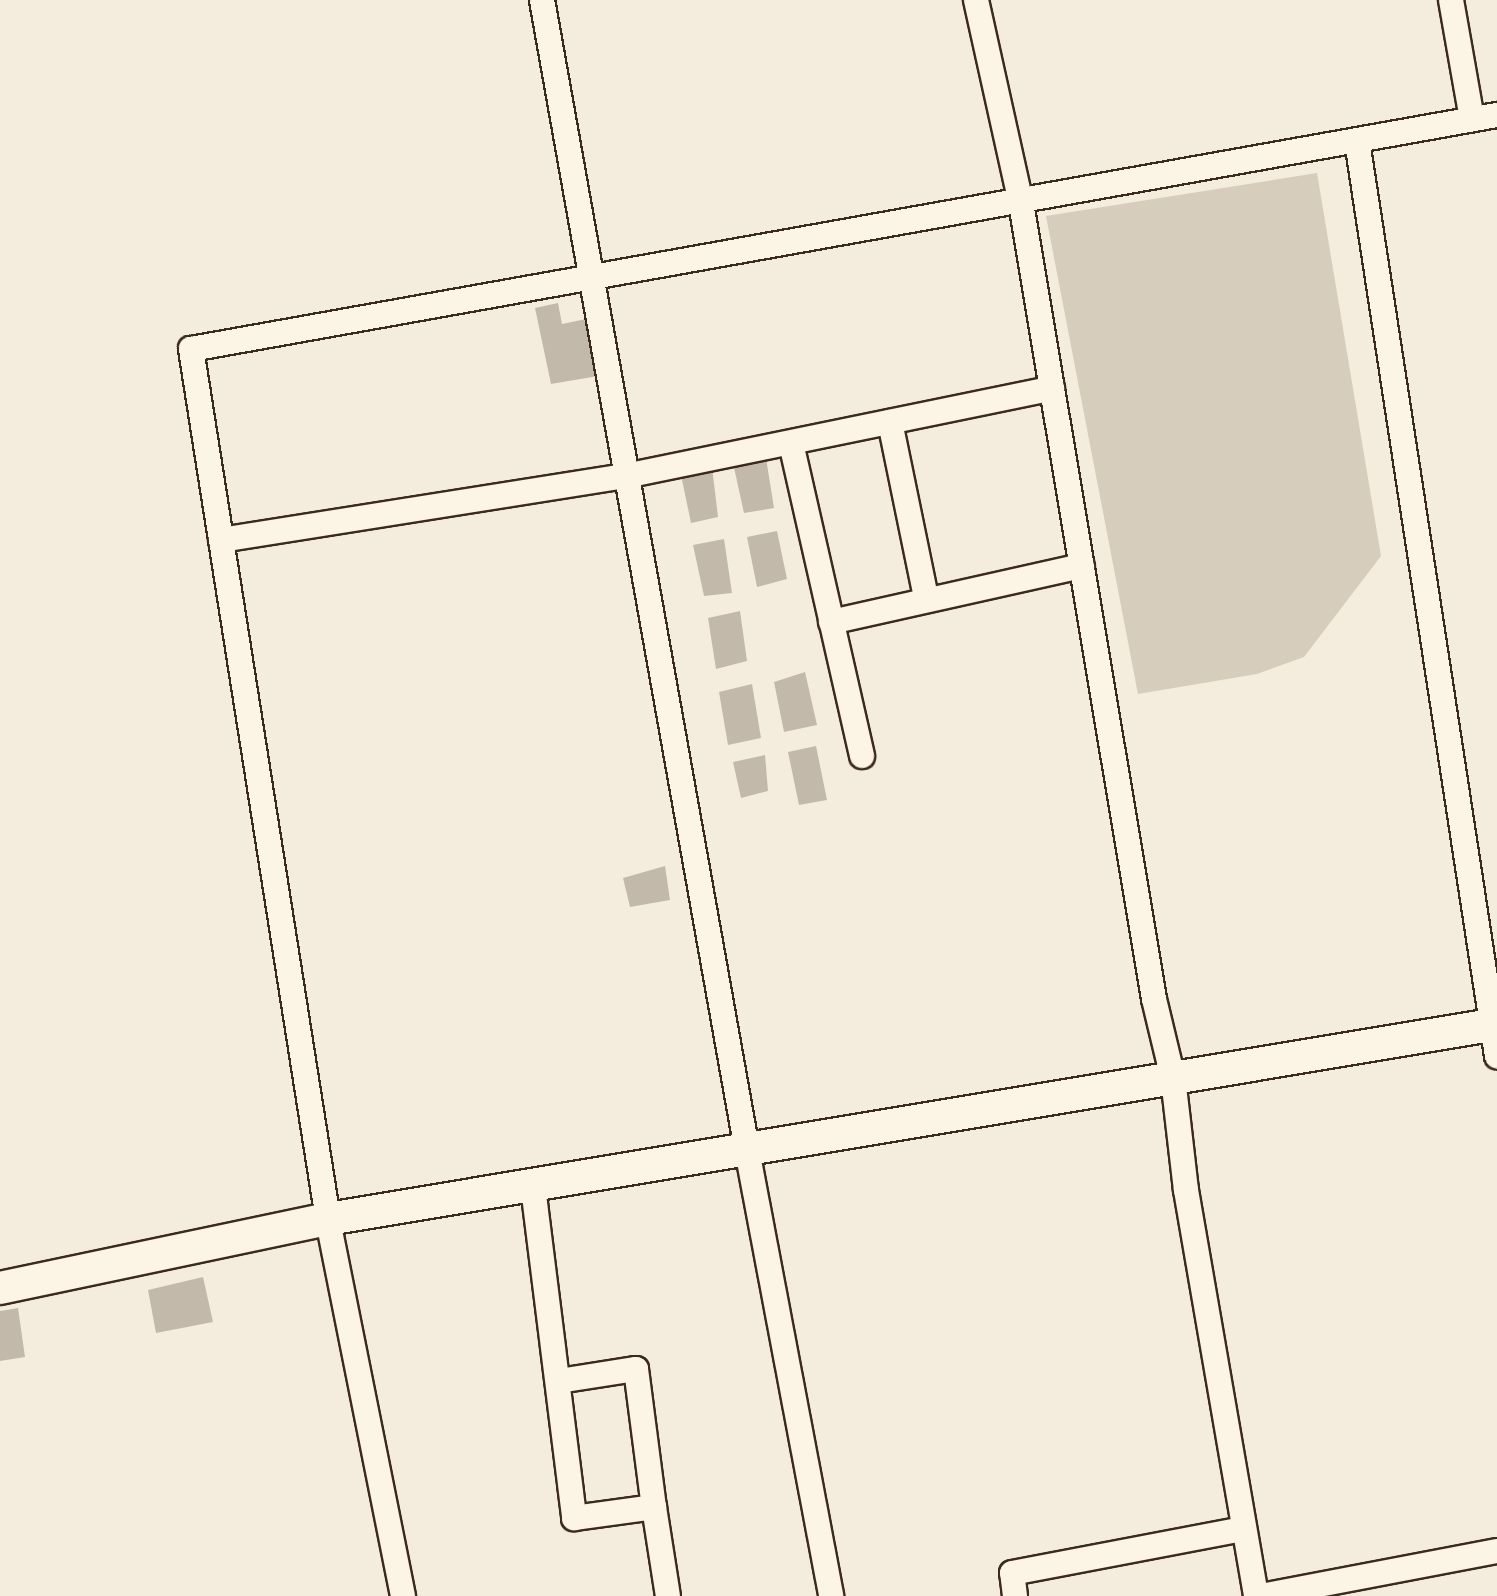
<!DOCTYPE html>
<style>
body{margin:0}
#map{position:relative;width:1497px;height:1596px;overflow:hidden;background:#f4eddd;font-family:"Playpen Sans",sans-serif}
div>[style]{position:absolute}
[style*='--x']{left:calc(var(--x)*1px);top:calc(var(--y)*1px);width:calc(var(--w)*1px);rotate:calc(var(--a)*1deg)}
.green>*{inset:0;background:#d6cdbd}
.building>*{inset:0;background:#c3b9aa}
.roads{filter:drop-shadow(2px 0 #3b2a1e) drop-shadow(-2px 0 #3b2a1e) drop-shadow(0 2px #3b2a1e) drop-shadow(0 -2px #3b2a1e)}
.minor>*{height:24px;margin:-12px;padding:0 12px;transform-origin:12px;border-radius:12px;background:#fcf5e5}
.tertiary>*{height:32px;margin:-16px;padding:0 16px;transform-origin:16px;border-radius:16px;background:#fcf5e5}
span{translate:-50% -50%;white-space:nowrap;text-align:center;line-height:1.15;-webkit-text-stroke:5px #fcf5e5;paint-order:stroke}
</style>
<div id="map">
<div class="green">
<i style="clip-path:polygon(1317px 173px,1381px 556px,1304px 657px,1257px 674px,1138px 694px,1046px 216px)"></i>
</div>
<div class="building">
<i style="clip-path:polygon(558px 303px,562px 324px,586px 319px,598px 376px,551px 384px,535px 308px)"></i>
<i style="clip-path:polygon(766px 458px,774px 508px,744px 513px,733px 463px)"></i>
<i style="clip-path:polygon(712px 467px,718px 517px,691px 523px,681px 475px)"></i>
<i style="clip-path:polygon(777px 531px,787px 579px,757px 587px,747px 537px)"></i>
<i style="clip-path:polygon(724px 539px,732px 593px,704px 596px,693px 545px)"></i>
<i style="clip-path:polygon(740px 611px,747px 661px,716px 669px,708px 618px)"></i>
<i style="clip-path:polygon(805px 672px,817px 725px,784px 732px,774px 682px)"></i>
<i style="clip-path:polygon(752px 684px,761px 738px,728px 745px,719px 692px)"></i>
<i style="clip-path:polygon(816px 746px,827px 800px,799px 805px,788px 752px)"></i>
<i style="clip-path:polygon(765px 755px,768px 791px,741px 798px,733px 762px)"></i>
<i style="clip-path:polygon(665px 866px,670px 900px,630px 907px,623px 878px)"></i>
<i style="clip-path:polygon(203px 1277px,213px 1322px,156px 1333px,148px 1290px)"></i>
<i style="clip-path:polygon(18px 1308px,25px 1357px,0 1361px,0 1311px)"></i>
</div>
<div class="roads">
<div class="minor">
<i style="--x:542;--y:0;--w:1168;--a:79.89"></i>
<i style="--x:747;--y:1150;--w:454;--a:79.3"></i>
<i style="--x:976;--y:0;--w:208;--a:77.5"></i>
<i style="--x:1021;--y:203;--w:807;--a:80.51"></i>
<i style="--x:1154;--y:999;--w:81;--a:76.5"></i>
<i style="--x:1173;--y:1078;--w:113;--a:83.4"></i>
<i style="--x:1186;--y:1190;--w:412;--a:80.2"></i>
<i style="--x:1451;--y:0;--w:121;--a:80"></i>
<i style="--x:1357;--y:141;--w:926;--a:81.3"></i>
<i style="--x:890;--y:422;--w:179;--a:78.4"></i>
<i style="--x:791;--y:443;--w:321;--a:77.2"></i>
<i style="--x:221;--y:540;--w:409;--a:-9"></i>
<i style="--x:625;--y:476;--w:436;--a:-11.6"></i>
<i style="--x:831;--y:622;--w:257;--a:-12.6"></i>
<i style="--x:533;--y:1187;--w:334;--a:82.9"></i>
<i style="--x:574;--y:1518;--w:81;--a:-7.8"></i>
<i style="--x:654;--y:1507;--w:90;--a:81.1"></i>
<i style="--x:559;--y:1381;--w:78;--a:-8.9"></i>
<i style="--x:636;--y:1369;--w:139;--a:82.6"></i>
<i style="--x:403;--y:1596;--w:384;--a:-101.3"></i>
<i style="--x:328;--y:1219;--w:881;--a:-98.95"></i>
<i style="--x:191;--y:349;--w:1327;--a:-10.16"></i>
<i style="--x:1015;--y:1596;--w:23;--a:-97"></i>
<i style="--x:1012;--y:1573;--w:235;--a:-10.8"></i>
<i style="--x:1261;--y:1596;--w:240;--a:-10.8"></i>
</div>
<div class="tertiary">
<i style="--x:0;--y:1288;--w:335;--a:-11.9"></i>
<i style="--x:328;--y:1219;--w:1185;--a:-9.47"></i>
</div>
</div>
</div>
